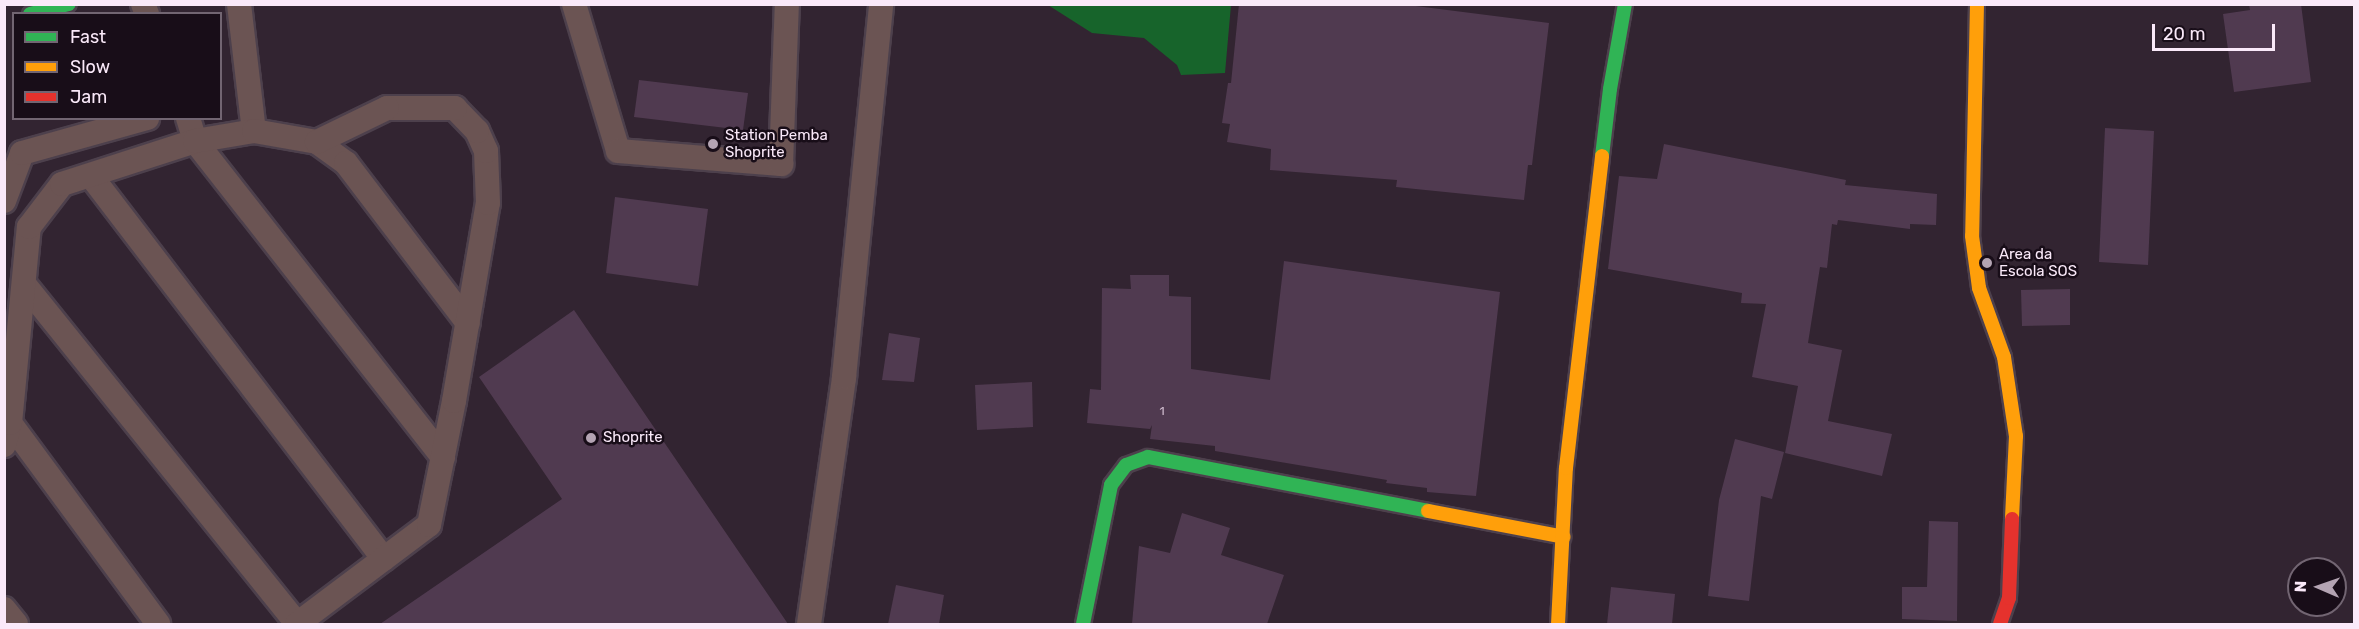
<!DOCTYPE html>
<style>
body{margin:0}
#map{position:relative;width:2359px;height:629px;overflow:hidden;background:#322431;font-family:Rubik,sans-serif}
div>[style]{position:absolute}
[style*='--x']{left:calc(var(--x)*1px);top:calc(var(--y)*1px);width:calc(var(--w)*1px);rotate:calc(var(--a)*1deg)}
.water>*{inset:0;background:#17642b}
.building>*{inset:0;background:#503a50}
.roads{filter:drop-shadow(2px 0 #4d404c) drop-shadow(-2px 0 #4d404c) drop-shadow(0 2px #4d404c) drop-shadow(0 -2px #4d404c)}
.lane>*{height:24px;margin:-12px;padding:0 12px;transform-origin:12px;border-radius:12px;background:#6b5453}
.fast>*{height:14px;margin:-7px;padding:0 7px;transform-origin:7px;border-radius:7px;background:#30b455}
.slow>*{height:14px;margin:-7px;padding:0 7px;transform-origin:7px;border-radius:7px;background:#ff9f0a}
.jam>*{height:14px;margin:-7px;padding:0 7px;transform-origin:7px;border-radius:7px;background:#e5322d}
.dots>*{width:16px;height:16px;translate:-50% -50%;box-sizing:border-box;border:3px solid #180d18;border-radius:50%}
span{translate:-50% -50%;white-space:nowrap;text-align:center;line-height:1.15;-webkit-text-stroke:5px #180d18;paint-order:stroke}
.number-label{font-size:12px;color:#d0bdcf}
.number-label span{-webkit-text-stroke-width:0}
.poi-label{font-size:15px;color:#fae9f9}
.left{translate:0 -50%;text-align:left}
.frame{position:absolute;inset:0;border:6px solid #fae9f9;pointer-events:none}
.legend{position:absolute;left:12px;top:12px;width:210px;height:108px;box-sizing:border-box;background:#180d18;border:2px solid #726572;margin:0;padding:8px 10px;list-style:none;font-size:18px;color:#fae9f9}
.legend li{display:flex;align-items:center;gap:12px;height:30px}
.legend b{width:30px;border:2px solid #726572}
.north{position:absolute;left:2287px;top:557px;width:60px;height:60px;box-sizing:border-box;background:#180d18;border:2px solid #726572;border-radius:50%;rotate:272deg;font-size:16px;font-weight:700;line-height:24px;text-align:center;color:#fae9f9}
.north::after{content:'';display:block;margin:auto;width:21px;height:27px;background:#b4a4b3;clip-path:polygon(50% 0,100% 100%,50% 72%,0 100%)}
.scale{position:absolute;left:2152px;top:24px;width:123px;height:27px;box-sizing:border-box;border:3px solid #fae9f9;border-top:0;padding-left:8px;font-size:18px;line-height:21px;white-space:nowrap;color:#fae9f9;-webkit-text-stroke:4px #180d18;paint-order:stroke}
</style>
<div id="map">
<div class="water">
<i style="clip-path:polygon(1048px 5px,1231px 5px,1225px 73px,1181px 75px,1177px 65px,1144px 38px,1092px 33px)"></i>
</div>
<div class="building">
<i style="clip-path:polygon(1239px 4px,1400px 4px,1549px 23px,1532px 165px,1528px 165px,1524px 200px,1396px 187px,1397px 180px,1270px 170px,1271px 149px,1227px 142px,1230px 124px,1222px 123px,1228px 83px,1231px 83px)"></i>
<i style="clip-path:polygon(2249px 4px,2301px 4px,2311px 82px,2234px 92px,2223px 14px,2250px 10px)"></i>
<i style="clip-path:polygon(639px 80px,748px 93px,743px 130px,634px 117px)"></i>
<i style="clip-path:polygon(2105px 128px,2154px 131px,2148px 265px,2099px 262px)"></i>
<i style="clip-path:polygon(1664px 144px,1846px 180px,1845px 185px,1937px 194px,1936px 225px,1910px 224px,1910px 229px,1838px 220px,1837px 225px,1832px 224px,1827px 268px,1820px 267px,1808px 343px,1842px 350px,1828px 421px,1892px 434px,1882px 476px,1785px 453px,1798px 386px,1752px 377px,1766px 304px,1741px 303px,1742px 293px,1608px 269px,1619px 176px,1657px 179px)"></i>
<i style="clip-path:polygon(615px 197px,708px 209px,698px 286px,606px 273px)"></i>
<i style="clip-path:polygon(1284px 261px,1500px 292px,1476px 496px,1427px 492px,1427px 488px,1386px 483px,1387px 480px,1215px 451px,1215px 446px,1150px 439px,1152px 425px,1150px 429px,1087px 423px,1090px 389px,1101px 390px,1102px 288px,1131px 289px,1130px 275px,1169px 275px,1169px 296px,1191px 297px,1191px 369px,1270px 380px)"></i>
<i style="clip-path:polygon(2070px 289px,2070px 325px,2022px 326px,2021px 290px)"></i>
<i style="clip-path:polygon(574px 310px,788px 624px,380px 624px,562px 499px,479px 377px)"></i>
<i style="clip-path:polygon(889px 333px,920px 338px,914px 382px,882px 380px)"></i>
<i style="clip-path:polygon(1032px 382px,1033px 427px,977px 430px,975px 385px)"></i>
<i style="clip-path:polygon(1735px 439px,1784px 452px,1772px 499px,1761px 496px,1749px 601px,1708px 596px,1719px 500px)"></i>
<i style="clip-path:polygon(1182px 513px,1230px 528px,1221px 555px,1284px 575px,1267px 624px,1132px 624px,1139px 546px,1170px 553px)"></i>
<i style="clip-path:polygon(1929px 521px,1958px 522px,1957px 621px,1902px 619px,1902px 587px,1927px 587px)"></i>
<i style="clip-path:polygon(896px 585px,944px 595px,939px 624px,888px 624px)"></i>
<i style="clip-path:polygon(1611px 587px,1675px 594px,1672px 624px,1607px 624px)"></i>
</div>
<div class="roads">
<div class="lane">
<i style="--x:143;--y:4;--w:11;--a:68"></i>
<i style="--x:239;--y:4;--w:128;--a:83.3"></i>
<i style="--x:574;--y:4;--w:153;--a:73.3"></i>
<i style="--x:618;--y:151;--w:164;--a:4.6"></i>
<i style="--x:781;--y:164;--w:160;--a:-87.9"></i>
<i style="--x:188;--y:118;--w:24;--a:73"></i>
<i style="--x:195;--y:141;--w:402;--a:51.9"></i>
<i style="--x:91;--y:176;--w:482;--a:52.6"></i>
<i style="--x:4;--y:201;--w:51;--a:-69.4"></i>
<i style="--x:22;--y:153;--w:130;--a:-15.6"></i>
<i style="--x:24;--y:284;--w:436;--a:51.2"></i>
<i style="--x:10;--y:423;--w:250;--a:53.6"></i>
<i style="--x:4;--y:445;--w:23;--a:-75"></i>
<i style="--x:10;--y:423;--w:197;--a:-84.5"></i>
<i style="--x:29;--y:227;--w:54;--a:-52.5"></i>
<i style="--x:62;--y:184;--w:140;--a:-17.9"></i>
<i style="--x:195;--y:141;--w:60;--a:-9.6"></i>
<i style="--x:254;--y:131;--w:64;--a:9.9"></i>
<i style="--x:317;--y:142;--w:36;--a:36"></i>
<i style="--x:346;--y:163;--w:201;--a:52.7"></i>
<i style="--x:4;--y:609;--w:19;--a:51"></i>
<i style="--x:297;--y:624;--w:165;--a:-36.9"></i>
<i style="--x:429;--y:525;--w:126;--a:-78.6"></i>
<i style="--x:454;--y:401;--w:201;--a:-80.3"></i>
<i style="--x:488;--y:203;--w:52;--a:-92.2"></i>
<i style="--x:486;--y:151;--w:22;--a:-114"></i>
<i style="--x:477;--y:131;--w:32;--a:-134"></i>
<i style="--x:455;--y:108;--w:68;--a:180"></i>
<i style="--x:387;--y:108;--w:78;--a:154.1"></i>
<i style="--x:809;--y:624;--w:249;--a:-81.9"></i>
<i style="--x:844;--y:377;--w:375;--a:-84.3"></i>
</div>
<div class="fast">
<i style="--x:30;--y:14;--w:40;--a:-14.4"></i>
<i style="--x:1602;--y:156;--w:67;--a:-83.2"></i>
<i style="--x:1610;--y:89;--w:86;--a:-80"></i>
<i style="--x:1083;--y:624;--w:142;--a:-78.6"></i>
<i style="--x:1111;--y:485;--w:25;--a:-53"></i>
<i style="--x:1126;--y:465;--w:23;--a:-20"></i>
<i style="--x:1148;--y:457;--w:285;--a:10.9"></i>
</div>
<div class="slow">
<i style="--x:1977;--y:4;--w:232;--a:91.2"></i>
<i style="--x:1972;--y:236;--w:52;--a:82.3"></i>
<i style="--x:1979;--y:288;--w:73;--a:70.1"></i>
<i style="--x:2004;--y:357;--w:80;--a:81.4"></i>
<i style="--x:2016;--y:436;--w:83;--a:92.8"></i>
<i style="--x:1428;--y:511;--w:138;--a:10.8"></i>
<i style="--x:1558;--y:624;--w:156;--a:-87.1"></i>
<i style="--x:1566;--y:468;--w:314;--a:-83.4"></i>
</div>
<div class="jam">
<i style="--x:2000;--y:624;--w:28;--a:-71"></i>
<i style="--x:2009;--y:598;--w:79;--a:-87.8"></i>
</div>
</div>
<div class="dots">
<i style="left:713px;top:144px;background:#b4a4b3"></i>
<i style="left:1987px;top:263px;background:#b4a4b3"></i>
<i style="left:591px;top:438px;background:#b4a4b3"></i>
</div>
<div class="number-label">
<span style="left:1162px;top:412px">1</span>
</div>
<div class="poi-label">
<span class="left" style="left:725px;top:144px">Station Pemba<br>Shoprite</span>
<span class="left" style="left:1999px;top:263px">Area da<br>Escola SOS</span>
<span class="left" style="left:603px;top:438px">Shoprite</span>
</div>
<div class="frame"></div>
<ul class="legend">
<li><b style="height:8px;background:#30b455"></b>Fast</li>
<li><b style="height:8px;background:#ff9f0a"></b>Slow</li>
<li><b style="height:8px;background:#e5322d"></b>Jam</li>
</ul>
<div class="north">N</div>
<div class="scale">20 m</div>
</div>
